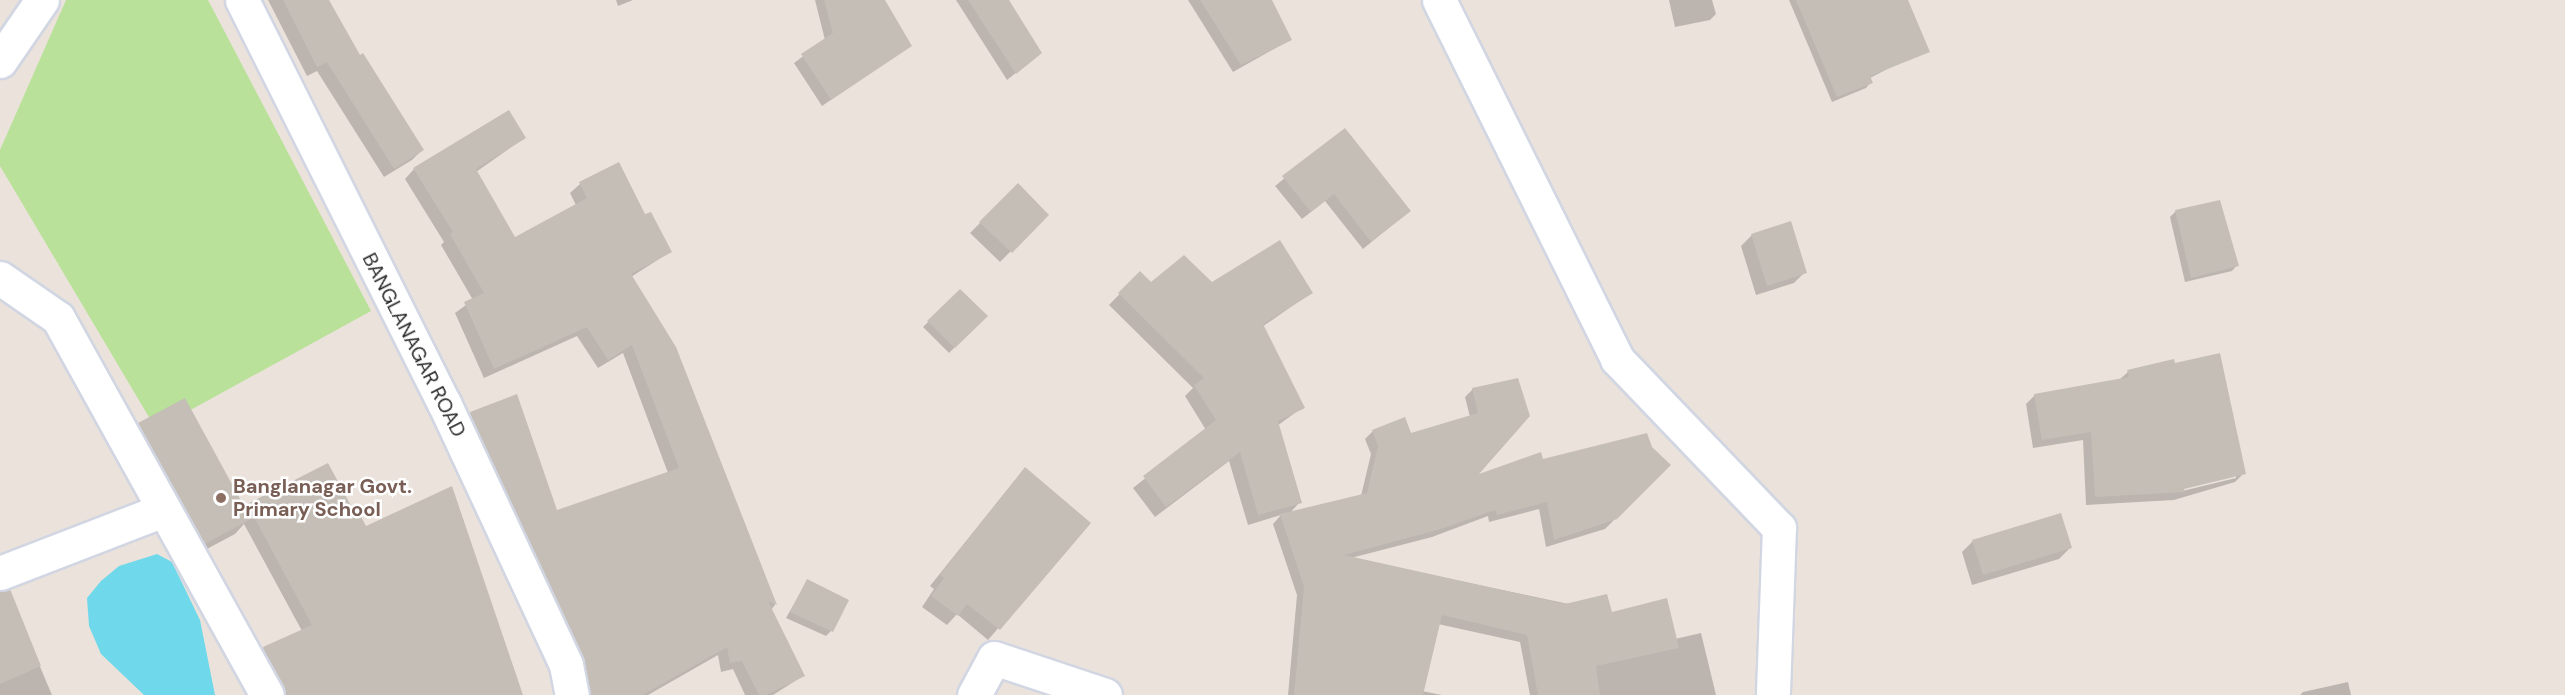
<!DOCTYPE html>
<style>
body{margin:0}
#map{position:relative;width:2565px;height:695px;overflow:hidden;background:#ebe3db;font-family:"DM Sans",sans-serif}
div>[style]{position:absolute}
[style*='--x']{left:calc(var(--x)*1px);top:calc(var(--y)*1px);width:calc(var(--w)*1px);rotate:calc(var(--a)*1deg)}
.green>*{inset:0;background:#b9e199}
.water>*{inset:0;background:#70d8eb}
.shadow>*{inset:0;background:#0003}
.building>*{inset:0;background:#c4beb7}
.roads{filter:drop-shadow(2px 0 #d1d6e2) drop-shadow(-2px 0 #d1d6e2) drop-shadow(0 2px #d1d6e2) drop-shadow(0 -2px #d1d6e2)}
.street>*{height:33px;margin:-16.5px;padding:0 16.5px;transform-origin:16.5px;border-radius:16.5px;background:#fff}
.dots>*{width:16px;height:16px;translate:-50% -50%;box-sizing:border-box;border:3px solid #fff;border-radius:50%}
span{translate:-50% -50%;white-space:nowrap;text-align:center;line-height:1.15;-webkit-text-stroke:5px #fff;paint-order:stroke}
.street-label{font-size:20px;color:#292929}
.education-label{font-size:20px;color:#785e54;font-weight:700}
.left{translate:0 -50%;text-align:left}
</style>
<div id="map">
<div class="green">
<i style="clip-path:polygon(66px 0,208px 0,371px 311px,156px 429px,0 166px,0 150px)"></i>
</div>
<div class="water">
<i style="clip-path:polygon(157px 554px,172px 562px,200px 620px,215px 695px,144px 695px,101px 654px,89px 626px,87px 598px,101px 581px,119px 566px)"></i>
</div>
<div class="shadow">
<i style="clip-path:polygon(268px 0,326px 0,359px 57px,422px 150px,412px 160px,384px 177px,317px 71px,307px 76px)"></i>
<i style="clip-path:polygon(616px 0,633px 0,618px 6px)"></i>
<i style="clip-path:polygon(815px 0,856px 0,910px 46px,822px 106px,794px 63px,825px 40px)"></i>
<i style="clip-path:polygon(956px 0,1007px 0,1032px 60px,1007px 80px)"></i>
<i style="clip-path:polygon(1188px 0,1269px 0,1290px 40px,1233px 72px)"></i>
<i style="clip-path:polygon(1669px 0,1712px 0,1716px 14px,1710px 20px,1675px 27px)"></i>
<i style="clip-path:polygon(1789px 0,1876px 0,1901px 62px,1870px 78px,1871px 82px,1866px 88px,1832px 102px)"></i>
<i style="clip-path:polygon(1344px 130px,1409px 211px,1363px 249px,1325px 201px,1302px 219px,1275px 186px)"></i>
<i style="clip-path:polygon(524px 138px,476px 172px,515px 239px,576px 205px,570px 193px,580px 184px,618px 164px,645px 216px,670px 252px,631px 277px,674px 348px,775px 605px,771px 610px,803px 676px,773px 695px,745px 695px,733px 669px,721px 672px,718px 655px,648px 695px,579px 695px,461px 423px,471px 413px,556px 512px,668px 473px,623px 353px,598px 368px,577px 336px,484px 378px,455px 313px,473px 300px,441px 245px,444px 242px,405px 179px,414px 169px)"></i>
<i style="clip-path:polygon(1018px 185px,1047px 215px,1000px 262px,970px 233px)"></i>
<i style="clip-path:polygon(2176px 211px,2237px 265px,2232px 271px,2185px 282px,2170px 217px)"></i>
<i style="clip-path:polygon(1752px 235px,1805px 272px,1794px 283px,1756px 295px,1741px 246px)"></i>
<i style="clip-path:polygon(1140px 273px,1151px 284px,1212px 284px,1311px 293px,1262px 327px,1303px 407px,1277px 426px,1300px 502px,1289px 514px,1361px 496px,1371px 454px,1365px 439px,1373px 431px,1410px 435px,1470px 417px,1465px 397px,1473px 389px,1517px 380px,1474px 477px,1542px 461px,1651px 447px,1669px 465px,1605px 529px,1546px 547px,1539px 509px,1489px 522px,1488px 516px,1432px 537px,1351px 558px,1611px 613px,1675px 639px,1701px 633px,1716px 695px,1530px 695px,1520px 642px,1438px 624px,1422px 691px,1442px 695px,1288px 695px,1297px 595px,1273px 524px,1281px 515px,1248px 525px,1229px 461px,1155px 517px,1133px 488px,1206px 430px,1185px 396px,1193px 388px,1109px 305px)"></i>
<i style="clip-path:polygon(960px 291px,986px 316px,949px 353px,923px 327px)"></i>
<i style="clip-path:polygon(evenodd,2128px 372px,2244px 473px,2235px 482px,2174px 500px,2086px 505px,2083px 440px,2033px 448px,2026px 404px,2035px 395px,2119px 380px,2128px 372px,2236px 474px,2236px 478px,2178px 492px,2177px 489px,2236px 474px)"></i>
<i style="clip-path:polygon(184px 400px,244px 510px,248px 506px,354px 515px,520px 695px,275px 695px,255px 657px,263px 648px,302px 631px,244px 524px,235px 534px,190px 558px,124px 439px,138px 424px)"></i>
<i style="clip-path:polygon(1015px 480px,1089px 523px,988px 640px,957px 614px,947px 625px,922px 607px,934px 589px,930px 586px)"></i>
<i style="clip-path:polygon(1973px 541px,2070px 548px,2059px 559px,1972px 585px,1962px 552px)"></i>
<i style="clip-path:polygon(807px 581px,831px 631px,826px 636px,786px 618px)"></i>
<i style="clip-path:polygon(16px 610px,52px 695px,0 695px,0 617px)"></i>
<i style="clip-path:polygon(2348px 682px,2351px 695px,2300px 695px,2303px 692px)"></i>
</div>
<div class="building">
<i style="clip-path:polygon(283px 0,329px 0,360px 55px,363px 53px,424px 150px,394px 169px,327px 62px,317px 67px)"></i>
<i style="clip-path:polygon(824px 0,885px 0,912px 46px,831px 100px,801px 54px,833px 33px)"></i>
<i style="clip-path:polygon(968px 0,1009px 0,1042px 53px,1016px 74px)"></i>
<i style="clip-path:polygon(1200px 0,1272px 0,1292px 40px,1241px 65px)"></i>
<i style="clip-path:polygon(1796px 0,1908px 0,1930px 52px,1870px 76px,1873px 83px,1837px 97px)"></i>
<i style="clip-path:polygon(509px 110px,526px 138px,476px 169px,515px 237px,587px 198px,579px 182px,619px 162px,645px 214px,651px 212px,672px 252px,631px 274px,676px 347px,777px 605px,768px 601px,805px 676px,766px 695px,759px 695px,742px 661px,730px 663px,727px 647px,643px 695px,590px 695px,583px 657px,470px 412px,517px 394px,557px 510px,679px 468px,632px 345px,608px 360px,587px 327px,494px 369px,464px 302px,484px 293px,450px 234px,453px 232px,413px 168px)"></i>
<i style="clip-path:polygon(1345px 128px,1411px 211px,1371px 242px,1334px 194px,1311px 212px,1282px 176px)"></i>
<i style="clip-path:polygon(1018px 183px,1049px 215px,1012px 253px,979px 222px)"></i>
<i style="clip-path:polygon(2220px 200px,2239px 266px,2191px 278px,2175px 210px)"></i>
<i style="clip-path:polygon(1791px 221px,1807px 273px,1767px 286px,1751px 234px)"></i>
<i style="clip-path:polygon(1280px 240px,1313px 293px,1263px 324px,1305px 408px,1278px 421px,1302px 503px,1258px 515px,1240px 452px,1166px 507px,1143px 476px,1216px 420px,1194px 385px,1204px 378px,1118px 293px,1140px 271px,1151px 282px,1184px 255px,1212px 282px)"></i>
<i style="clip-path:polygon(960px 289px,988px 316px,955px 348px,927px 321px)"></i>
<i style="clip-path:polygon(2220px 353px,2246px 474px,2184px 489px,2185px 492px,2095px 497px,2091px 432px,2042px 440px,2034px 394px,2129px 377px,2127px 370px,2174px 359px,2175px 363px)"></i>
<i style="clip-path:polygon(1518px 378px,1530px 416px,1479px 474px,1541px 452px,1543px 459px,1647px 433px,1652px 447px,1671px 465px,1617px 519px,1554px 540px,1547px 502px,1497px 515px,1495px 510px,1441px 529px,1344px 555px,1565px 604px,1607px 594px,1612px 612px,1667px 598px,1679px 648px,1596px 666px,1600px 695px,1538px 695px,1527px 635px,1442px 615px,1423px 695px,1294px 695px,1304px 587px,1280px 514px,1367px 493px,1378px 446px,1372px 430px,1405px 417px,1411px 433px,1478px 413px,1472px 388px)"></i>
<i style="clip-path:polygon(185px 398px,251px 519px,205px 544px,138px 423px)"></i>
<i style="clip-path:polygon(328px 463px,355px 513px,358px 511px,366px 526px,452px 486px,523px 695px,286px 695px,263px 647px,312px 625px,247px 504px)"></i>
<i style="clip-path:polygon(1025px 467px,1091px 523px,1000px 630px,967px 604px,958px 616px,931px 596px,944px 578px,940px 575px)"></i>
<i style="clip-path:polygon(2061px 513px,2072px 548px,1983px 575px,1972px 540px)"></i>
<i style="clip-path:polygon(807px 579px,849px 600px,833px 632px,790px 612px)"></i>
<i style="clip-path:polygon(10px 589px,41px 666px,0 684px,0 591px)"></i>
</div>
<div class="roads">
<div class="street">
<i style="--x:242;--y:0;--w:451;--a:63.4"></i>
<i style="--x:444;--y:403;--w:289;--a:65"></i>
<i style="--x:566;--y:665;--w:31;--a:79"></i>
<i style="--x:1439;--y:0;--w:401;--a:63.6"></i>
<i style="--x:1617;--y:359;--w:234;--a:46.2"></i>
<i style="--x:1779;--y:528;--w:167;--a:92.1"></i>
<i style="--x:0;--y:61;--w:74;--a:-55.5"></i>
<i style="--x:0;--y:278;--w:70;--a:34.6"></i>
<i style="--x:58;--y:318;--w:431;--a:61"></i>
<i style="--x:0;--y:573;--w:175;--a:-21.1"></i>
<i style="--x:974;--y:695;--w:42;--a:-61.6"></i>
<i style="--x:994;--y:658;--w:117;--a:18.4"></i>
</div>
</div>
<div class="dots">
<i style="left:221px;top:498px;background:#8d6e63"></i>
</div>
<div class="street-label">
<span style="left:414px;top:345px;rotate:63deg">BANGLANAGAR ROAD</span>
</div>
<div class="education-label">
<span class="left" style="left:233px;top:498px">Banglanagar Govt.<br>Primary School</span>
</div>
</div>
